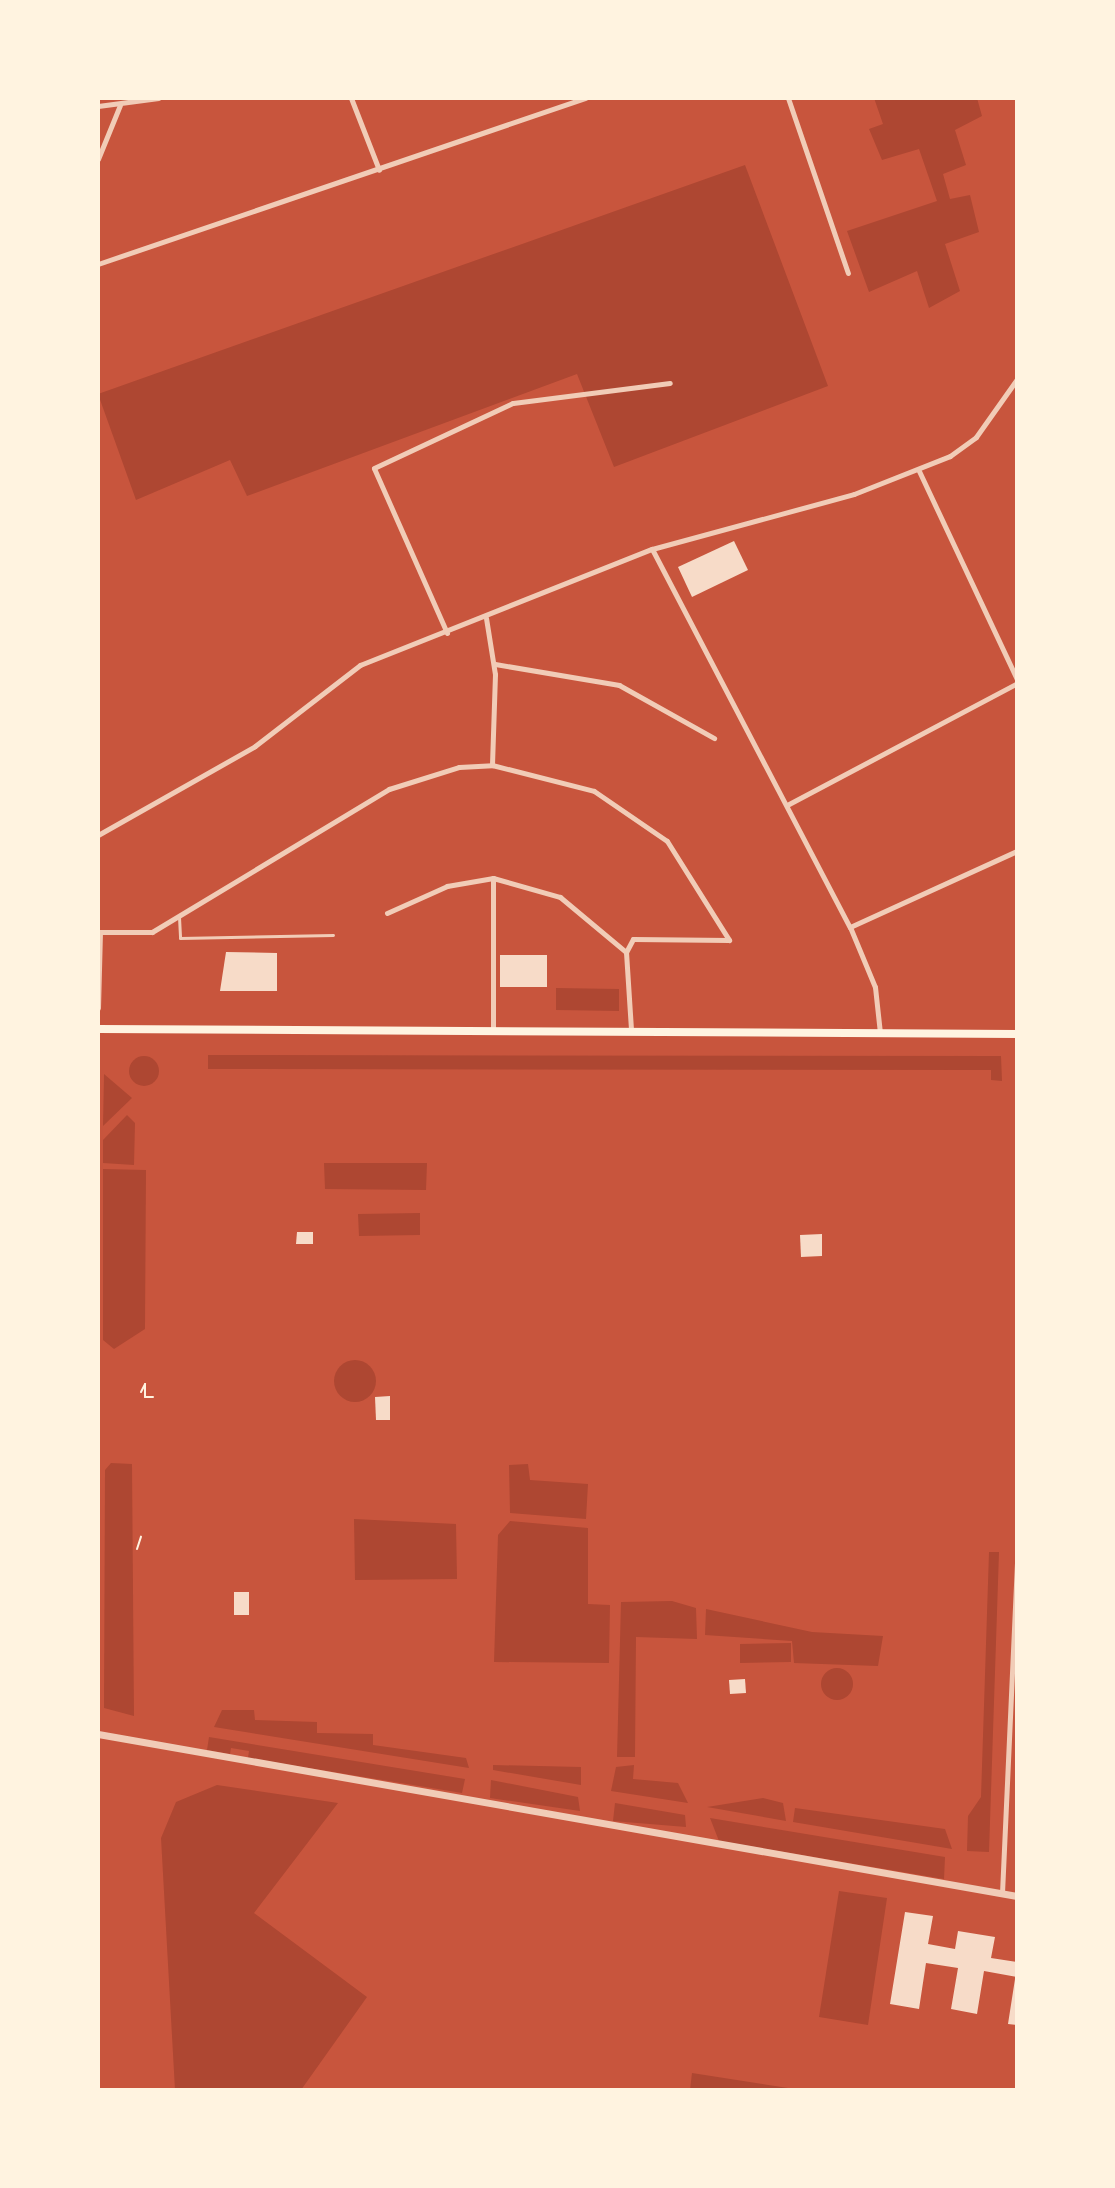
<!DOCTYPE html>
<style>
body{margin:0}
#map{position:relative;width:1115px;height:2188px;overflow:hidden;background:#c8553d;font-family:"Roboto Condensed",sans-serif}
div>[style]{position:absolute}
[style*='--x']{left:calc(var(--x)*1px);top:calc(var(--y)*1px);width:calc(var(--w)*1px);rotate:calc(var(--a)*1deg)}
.green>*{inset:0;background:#ae4732}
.round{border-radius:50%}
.building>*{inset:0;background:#f7dbc8}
.path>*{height:2px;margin:-1px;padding:0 1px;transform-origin:1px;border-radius:1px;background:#fff3e0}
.service>*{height:3px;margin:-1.5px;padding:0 1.5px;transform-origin:1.5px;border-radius:1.5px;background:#f1ccb7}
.minor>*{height:5px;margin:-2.5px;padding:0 2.5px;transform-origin:2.5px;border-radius:2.5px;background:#f1ccb7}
.tertiary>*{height:7px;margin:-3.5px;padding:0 3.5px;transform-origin:3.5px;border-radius:3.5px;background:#f1ccb7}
.secondary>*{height:8px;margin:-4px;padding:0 4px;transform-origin:4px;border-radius:4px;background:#fff3e0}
span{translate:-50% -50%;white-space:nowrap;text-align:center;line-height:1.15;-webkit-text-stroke:8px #fff3e0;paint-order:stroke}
.frame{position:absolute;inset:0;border:100px solid #fff3e0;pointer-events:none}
</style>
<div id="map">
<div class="green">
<i style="clip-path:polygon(874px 98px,977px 98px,982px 116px,955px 130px,966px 165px,943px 174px,950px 199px,970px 195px,979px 232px,945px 244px,960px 291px,929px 308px,917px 271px,869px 292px,847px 231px,937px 201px,919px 149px,882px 160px,869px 129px,883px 124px)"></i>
<i style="clip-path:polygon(745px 165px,828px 386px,614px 467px,577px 374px,247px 496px,230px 460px,136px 500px,98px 394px)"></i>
<i style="clip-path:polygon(556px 988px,619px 989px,619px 1011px,556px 1010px)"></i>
<i style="clip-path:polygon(208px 1055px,1001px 1056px,1002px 1081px,991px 1080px,991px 1070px,208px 1069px)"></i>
<i class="round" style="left:129px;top:1056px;width:30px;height:30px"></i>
<i style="clip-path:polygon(104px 1074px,132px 1098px,103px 1126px)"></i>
<i style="clip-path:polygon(127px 1115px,135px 1123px,134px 1165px,103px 1163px,103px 1140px)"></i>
<i style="clip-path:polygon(324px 1163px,427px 1163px,426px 1190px,325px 1189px)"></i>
<i style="clip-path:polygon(103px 1169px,146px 1170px,145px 1329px,114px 1349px,103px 1340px)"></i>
<i style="clip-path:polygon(420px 1213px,420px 1235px,359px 1236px,358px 1214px)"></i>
<i class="round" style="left:334px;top:1360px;width:42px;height:42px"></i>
<i style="clip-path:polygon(111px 1463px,132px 1464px,134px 1716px,104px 1708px,105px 1470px)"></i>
<i style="clip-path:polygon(528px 1464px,530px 1480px,588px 1484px,586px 1519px,510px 1513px,509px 1465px)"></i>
<i style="clip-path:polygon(354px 1519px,456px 1524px,457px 1579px,355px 1580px)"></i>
<i style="clip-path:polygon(510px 1521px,588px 1528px,588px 1604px,610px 1605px,609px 1663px,494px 1662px,498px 1535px)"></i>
<i style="clip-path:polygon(989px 1552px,999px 1552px,989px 1852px,967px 1851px,968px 1816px,981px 1797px)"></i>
<i style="clip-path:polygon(672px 1601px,696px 1608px,697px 1639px,636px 1637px,635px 1757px,617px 1757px,621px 1602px)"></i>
<i style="clip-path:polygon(706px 1609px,812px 1632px,883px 1636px,878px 1666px,794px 1663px,792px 1641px,705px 1635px)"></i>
<i style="clip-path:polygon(791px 1643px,791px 1662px,740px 1663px,740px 1644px)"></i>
<i class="round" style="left:821px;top:1668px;width:32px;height:32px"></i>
<i style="clip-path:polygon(222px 1710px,254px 1710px,255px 1720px,317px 1722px,317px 1733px,373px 1734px,373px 1745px,466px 1758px,469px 1768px,214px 1727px)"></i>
<i style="clip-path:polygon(209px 1737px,465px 1779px,462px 1793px,248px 1758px,249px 1751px,231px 1748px,230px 1754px,207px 1750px)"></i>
<i style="clip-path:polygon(493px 1765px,581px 1767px,581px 1785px,493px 1770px)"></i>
<i style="clip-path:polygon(634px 1765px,633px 1779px,678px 1783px,688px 1803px,611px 1791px,616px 1767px)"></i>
<i style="clip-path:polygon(491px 1780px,578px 1797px,580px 1811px,490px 1798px)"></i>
<i style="clip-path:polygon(217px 1785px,338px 1803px,254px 1913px,367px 1997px,301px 2090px,175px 2090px,161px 1838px,176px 1802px)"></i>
<i style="clip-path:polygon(763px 1798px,783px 1803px,786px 1821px,707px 1807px)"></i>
<i style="clip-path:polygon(615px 1803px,685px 1815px,686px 1827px,613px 1821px)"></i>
<i style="clip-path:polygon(795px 1808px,945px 1829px,952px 1849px,793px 1822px)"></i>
<i style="clip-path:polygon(710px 1818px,945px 1857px,944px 1879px,719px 1841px)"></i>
<i style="clip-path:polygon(839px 1891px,887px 1898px,868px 2025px,819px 2017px)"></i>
<i style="clip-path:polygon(692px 2073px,788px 2088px,787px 2090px,690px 2090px)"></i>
</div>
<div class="building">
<i style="clip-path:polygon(734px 541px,748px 570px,692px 597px,678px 567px)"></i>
<i style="clip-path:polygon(226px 952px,277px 953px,277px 991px,220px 991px)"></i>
<i style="clip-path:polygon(500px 955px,547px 955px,547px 987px,500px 987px)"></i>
<i style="clip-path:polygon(297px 1232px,313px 1232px,313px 1244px,296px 1244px)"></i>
<i style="clip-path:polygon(822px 1234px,822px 1256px,801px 1257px,800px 1235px)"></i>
<i style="clip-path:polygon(390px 1396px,390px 1420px,376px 1420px,375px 1397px)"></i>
<i style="clip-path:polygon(234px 1592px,249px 1592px,249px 1615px,234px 1615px)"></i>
<i style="clip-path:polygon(745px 1679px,746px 1693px,730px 1694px,729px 1680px)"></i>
<i style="clip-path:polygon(905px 1912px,933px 1916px,928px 1944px,955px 1949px,958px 1931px,995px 1937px,991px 1958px,1017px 1962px,1017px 1977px,984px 1971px,977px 2014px,951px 2009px,958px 1968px,926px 1963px,919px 2009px,890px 2004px)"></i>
<i style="clip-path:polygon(1015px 1979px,1017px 1979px,1017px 2025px,1008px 2024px)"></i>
</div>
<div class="path">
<i style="--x:141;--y:1392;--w:9;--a:-63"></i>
<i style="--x:145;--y:1384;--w:13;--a:90"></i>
<i style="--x:145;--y:1397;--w:8;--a:0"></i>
<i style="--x:137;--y:1549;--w:13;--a:-72"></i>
</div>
<div class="service">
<i style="--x:179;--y:917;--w:21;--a:87"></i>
<i style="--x:180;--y:938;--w:153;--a:-1.1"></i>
</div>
<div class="minor">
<i style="--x:351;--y:98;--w:77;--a:68.7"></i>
<i style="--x:788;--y:98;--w:185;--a:71.1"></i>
<i style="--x:98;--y:106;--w:61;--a:-7.6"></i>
<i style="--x:98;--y:159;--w:58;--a:-67.8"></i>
<i style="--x:98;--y:264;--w:515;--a:-18.82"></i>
<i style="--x:919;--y:471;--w:230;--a:64.8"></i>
<i style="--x:652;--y:549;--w:427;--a:62.4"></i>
<i style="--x:850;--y:927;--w:65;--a:67.4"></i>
<i style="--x:875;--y:987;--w:46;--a:83.8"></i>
<i style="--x:486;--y:618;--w:57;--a:80.9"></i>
<i style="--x:495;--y:674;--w:91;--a:91.9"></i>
<i style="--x:447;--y:633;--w:180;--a:-113.9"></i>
<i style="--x:374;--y:468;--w:153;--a:-25.1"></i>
<i style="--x:513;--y:403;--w:158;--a:-7.3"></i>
<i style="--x:495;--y:664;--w:126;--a:9.6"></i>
<i style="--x:619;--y:685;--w:109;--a:29.2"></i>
<i style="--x:787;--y:805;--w:260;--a:-27.9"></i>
<i style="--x:98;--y:835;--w:180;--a:-29.5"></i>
<i style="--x:255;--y:746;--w:133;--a:-37.6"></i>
<i style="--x:360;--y:665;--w:314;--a:-21.7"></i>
<i style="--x:652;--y:549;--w:209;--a:-15.2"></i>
<i style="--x:854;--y:494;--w:103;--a:-21.6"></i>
<i style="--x:950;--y:456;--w:32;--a:-36"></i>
<i style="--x:976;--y:437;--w:71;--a:-54.7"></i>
<i style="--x:387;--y:913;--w:66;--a:-24.2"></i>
<i style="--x:447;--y:886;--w:47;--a:-9.9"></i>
<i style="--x:493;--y:878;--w:70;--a:15.8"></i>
<i style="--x:560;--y:897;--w:86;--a:39.8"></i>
<i style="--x:626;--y:952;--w:77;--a:86.3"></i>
<i style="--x:850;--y:927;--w:183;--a:-24.5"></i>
<i style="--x:98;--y:1008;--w:76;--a:-88.5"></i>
<i style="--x:100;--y:932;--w:52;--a:0"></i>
<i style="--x:152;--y:932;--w:277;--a:-31.1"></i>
<i style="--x:389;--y:789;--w:73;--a:-17.4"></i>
<i style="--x:459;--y:767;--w:33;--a:-3"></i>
<i style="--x:492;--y:765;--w:105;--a:14.3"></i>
<i style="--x:594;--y:791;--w:88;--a:34.4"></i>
<i style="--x:667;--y:841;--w:117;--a:57.9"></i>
<i style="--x:729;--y:940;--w:96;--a:-179.4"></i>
<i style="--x:633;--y:939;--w:15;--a:118"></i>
<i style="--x:493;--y:1027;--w:149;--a:-90"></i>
<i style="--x:1002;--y:1893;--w:333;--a:-87.4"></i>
</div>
<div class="tertiary">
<i style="--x:98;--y:1734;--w:933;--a:10"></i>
</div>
<div class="secondary">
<i style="--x:98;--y:1029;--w:919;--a:0.31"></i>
</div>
<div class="frame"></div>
</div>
